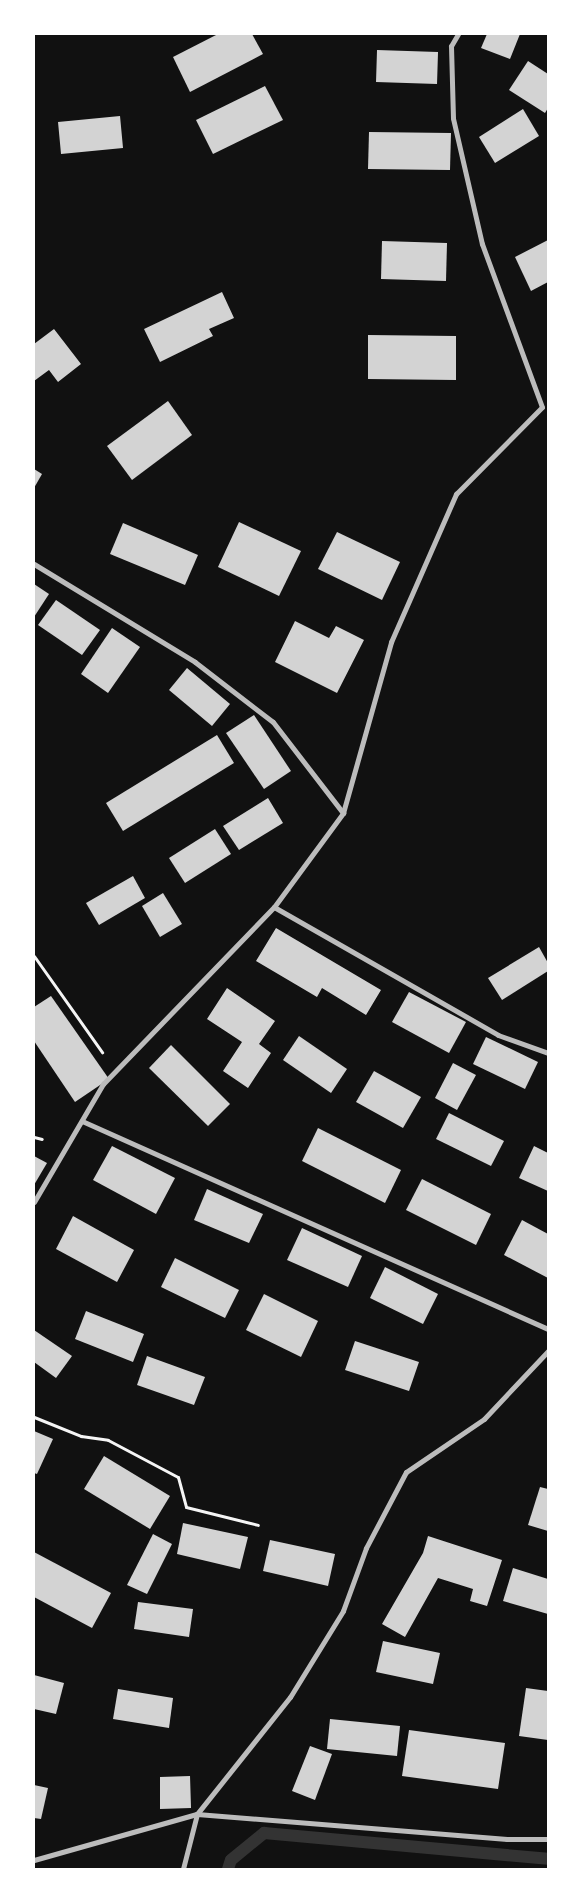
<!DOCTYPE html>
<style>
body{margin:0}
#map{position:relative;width:582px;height:1903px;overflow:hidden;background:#111;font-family:"Space Grotesk",sans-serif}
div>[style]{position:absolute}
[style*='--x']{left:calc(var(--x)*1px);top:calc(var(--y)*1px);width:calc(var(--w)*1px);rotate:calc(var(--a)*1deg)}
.stream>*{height:12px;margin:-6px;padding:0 6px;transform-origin:6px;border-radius:6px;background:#333}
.building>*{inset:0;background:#d3d3d3}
.path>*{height:3px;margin:-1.5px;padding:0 1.5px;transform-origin:1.5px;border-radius:1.5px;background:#f5f5f5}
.minor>*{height:5px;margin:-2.5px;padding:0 2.5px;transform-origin:2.5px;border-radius:2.5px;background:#bcbcbc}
span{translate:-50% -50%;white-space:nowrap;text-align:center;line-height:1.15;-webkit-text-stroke:4.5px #fff;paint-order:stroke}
.frame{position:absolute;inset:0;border:35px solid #fff;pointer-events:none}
</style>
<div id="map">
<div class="stream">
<i style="--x:228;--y:1869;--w:9;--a:-72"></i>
<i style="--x:231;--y:1860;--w:43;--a:-39.3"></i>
<i style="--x:264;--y:1833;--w:285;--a:5.2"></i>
</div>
<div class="building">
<i style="clip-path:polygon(218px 34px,252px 34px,263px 54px,190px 92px,173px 57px)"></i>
<i style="clip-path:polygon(487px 34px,520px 34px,510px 59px,481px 48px)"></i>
<i style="clip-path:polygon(377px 50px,438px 52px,437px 84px,376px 82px)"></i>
<i style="clip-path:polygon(528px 61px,548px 74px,548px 108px,545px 113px,509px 90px)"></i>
<i style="clip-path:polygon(265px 86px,283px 120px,213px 154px,196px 120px)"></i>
<i style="clip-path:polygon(523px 109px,539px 136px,495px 163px,479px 137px)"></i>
<i style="clip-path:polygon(120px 116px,123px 148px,61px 154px,58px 122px)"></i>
<i style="clip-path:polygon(369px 132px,451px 133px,450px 170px,368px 169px)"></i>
<i style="clip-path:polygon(548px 240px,548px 282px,531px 291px,515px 257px)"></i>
<i style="clip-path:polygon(382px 241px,447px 243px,446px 281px,381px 279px)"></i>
<i style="clip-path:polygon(222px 292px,234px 318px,209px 329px,213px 336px,160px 362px,144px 329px)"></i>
<i style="clip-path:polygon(54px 329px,81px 364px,58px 382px,49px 370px,34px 381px,34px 344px)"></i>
<i style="clip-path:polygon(368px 335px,456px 336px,456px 380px,368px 379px)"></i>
<i style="clip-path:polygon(168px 401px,192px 435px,132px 480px,107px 446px)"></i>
<i style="clip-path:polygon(34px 469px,42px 474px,34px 488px)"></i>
<i style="clip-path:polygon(239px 522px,301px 551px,279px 596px,218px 567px)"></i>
<i style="clip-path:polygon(123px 523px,198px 555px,185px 585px,110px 554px)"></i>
<i style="clip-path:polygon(337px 532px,400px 562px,382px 600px,318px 569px)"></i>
<i style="clip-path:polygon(34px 584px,49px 594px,34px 617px)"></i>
<i style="clip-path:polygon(56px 600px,100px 630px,82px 655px,38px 625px)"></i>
<i style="clip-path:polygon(295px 621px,329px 638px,336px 626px,364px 640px,337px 693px,275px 662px)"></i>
<i style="clip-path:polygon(112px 628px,140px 647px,108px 693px,81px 674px)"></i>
<i style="clip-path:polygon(187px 668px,230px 704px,212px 726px,169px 690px)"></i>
<i style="clip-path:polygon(254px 715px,291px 771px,264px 789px,226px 733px)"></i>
<i style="clip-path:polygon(217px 735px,234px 763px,123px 831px,106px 803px)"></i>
<i style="clip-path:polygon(268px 798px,283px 823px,239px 850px,223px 826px)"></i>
<i style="clip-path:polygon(215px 829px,231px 854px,185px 883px,169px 858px)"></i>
<i style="clip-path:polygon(133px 876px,145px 898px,99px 925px,86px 903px)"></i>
<i style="clip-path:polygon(163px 893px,182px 924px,160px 937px,142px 906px)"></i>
<i style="clip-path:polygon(276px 928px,381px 990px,366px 1015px,322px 988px,317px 997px,256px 961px)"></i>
<i style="clip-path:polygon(539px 947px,548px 963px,548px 971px,502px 1000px,488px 978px)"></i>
<i style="clip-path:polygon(227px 988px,275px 1021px,259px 1044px,271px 1053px,248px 1088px,223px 1071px,242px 1042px,207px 1019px)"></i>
<i style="clip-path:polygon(409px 992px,466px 1022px,449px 1053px,392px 1022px)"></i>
<i style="clip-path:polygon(51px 996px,109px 1079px,75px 1102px,34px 1041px,34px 1007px)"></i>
<i style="clip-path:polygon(299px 1036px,347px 1069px,331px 1093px,283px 1060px)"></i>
<i style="clip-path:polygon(486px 1037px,538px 1062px,525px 1089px,473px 1064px)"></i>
<i style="clip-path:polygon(171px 1045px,230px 1104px,208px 1126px,149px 1068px)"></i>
<i style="clip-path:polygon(453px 1063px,476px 1075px,457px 1110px,435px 1098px)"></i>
<i style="clip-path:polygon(374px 1071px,421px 1097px,403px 1128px,356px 1102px)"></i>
<i style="clip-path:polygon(449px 1113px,504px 1141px,491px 1166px,436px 1139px)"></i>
<i style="clip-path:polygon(318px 1128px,401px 1170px,385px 1203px,302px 1161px)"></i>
<i style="clip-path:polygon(112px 1146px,175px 1178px,156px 1214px,93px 1180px)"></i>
<i style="clip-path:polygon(534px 1146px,548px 1153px,548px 1191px,519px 1178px)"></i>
<i style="clip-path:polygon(34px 1156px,47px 1163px,34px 1185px)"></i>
<i style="clip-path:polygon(422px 1179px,491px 1214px,476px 1245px,406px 1210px)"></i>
<i style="clip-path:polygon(207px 1189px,263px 1214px,249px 1243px,194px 1220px)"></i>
<i style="clip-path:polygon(73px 1216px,134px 1250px,117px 1282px,56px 1249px)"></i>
<i style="clip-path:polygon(522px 1220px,548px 1234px,548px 1278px,504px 1255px)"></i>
<i style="clip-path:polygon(302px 1228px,362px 1256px,348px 1287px,287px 1260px)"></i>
<i style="clip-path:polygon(175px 1258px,239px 1290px,225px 1318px,161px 1287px)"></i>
<i style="clip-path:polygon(385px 1267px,438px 1294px,423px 1324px,370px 1298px)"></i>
<i style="clip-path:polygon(264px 1294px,318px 1321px,301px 1357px,246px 1330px)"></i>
<i style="clip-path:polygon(86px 1311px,144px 1334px,133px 1362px,75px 1339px)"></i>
<i style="clip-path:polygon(34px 1330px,72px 1356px,56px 1378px,34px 1362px)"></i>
<i style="clip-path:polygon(355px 1341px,419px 1362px,409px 1391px,345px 1370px)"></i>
<i style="clip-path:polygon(147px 1356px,205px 1377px,194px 1405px,137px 1385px)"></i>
<i style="clip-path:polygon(34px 1431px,53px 1439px,37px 1474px,34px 1473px)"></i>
<i style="clip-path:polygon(104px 1456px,170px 1496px,150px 1529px,84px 1489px)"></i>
<i style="clip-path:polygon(540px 1487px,548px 1489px,548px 1531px,528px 1525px)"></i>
<i style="clip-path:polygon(183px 1523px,248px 1537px,240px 1569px,177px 1554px)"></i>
<i style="clip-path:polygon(153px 1534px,172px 1544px,147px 1594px,127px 1585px)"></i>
<i style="clip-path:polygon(428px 1536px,502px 1560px,487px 1606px,470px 1601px,473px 1589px,438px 1578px,405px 1637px,382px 1624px,423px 1553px)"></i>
<i style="clip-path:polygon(270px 1540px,335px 1554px,328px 1586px,263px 1571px)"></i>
<i style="clip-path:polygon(34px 1552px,111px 1593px,92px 1628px,34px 1597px)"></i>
<i style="clip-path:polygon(513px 1568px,548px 1579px,548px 1614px,503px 1601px)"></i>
<i style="clip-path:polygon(138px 1602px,193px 1609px,189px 1637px,134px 1629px)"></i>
<i style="clip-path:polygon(383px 1641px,440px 1653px,433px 1684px,376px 1672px)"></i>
<i style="clip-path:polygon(34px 1675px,64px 1683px,56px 1714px,34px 1709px)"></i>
<i style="clip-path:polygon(526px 1688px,548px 1691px,548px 1740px,519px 1736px)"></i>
<i style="clip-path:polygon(118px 1689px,173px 1698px,169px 1728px,113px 1719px)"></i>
<i style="clip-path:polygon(330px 1719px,400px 1726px,397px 1756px,327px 1749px)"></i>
<i style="clip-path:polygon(409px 1730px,505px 1743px,498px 1789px,402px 1776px)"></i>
<i style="clip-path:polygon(310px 1746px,332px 1754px,315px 1800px,292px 1791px)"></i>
<i style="clip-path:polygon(190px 1776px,191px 1808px,160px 1809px,160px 1777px)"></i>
<i style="clip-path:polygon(34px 1785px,48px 1788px,41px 1819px,34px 1818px)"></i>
</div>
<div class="path">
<i style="--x:34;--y:956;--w:118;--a:54.7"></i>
<i style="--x:34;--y:1137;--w:8;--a:14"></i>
<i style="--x:34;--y:1417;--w:51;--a:22"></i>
<i style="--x:81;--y:1436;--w:27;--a:8"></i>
<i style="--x:108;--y:1440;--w:79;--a:27.9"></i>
<i style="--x:178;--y:1477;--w:31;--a:75"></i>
<i style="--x:186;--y:1507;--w:74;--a:14"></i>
</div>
<div class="minor">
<i style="--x:34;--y:564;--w:188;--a:31.3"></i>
<i style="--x:195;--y:662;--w:98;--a:37.6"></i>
<i style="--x:273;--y:722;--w:115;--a:52.4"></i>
<i style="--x:343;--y:813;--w:178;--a:-74.3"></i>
<i style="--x:391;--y:642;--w:162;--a:-66.3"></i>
<i style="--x:456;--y:494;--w:122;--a:-45.3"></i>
<i style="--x:542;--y:407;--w:174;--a:-110.2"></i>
<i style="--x:482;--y:244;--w:129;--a:-103"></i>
<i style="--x:453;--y:118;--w:72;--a:-91.6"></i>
<i style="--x:451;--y:46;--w:14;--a:-60"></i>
<i style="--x:274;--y:907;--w:258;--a:29.7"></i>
<i style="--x:498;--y:1035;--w:53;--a:19.8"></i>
<i style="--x:82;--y:1121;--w:510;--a:24.05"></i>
<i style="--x:34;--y:1202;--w:137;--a:-59.7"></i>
<i style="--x:103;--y:1084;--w:246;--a:-46"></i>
<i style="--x:274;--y:907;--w:117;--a:-53.7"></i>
<i style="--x:548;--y:1351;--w:93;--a:133.3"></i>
<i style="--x:484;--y:1419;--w:94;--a:145.8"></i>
<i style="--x:406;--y:1472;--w:86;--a:117.8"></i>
<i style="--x:366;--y:1548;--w:67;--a:110.1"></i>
<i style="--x:343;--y:1611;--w:101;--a:121.6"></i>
<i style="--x:290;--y:1697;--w:149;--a:128.5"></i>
<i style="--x:197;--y:1814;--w:311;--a:4.6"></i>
<i style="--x:507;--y:1839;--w:41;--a:0"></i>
<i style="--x:34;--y:1860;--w:169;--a:-15.8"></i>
<i style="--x:197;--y:1814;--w:57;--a:104.3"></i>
</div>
<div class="frame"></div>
</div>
